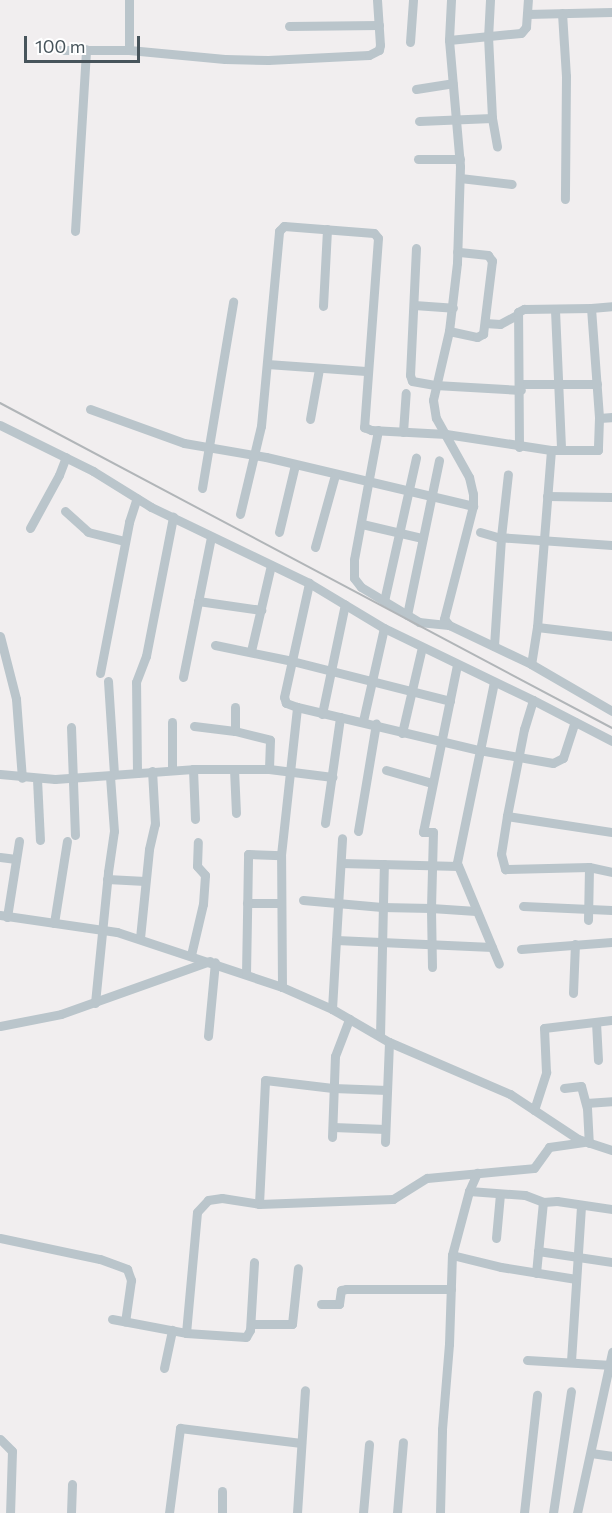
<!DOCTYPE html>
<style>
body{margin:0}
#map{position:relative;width:612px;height:1513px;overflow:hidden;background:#f1eeef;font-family:Commissioner,sans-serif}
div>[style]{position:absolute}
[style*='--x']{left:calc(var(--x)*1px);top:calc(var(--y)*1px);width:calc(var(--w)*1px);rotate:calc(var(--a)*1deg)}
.minor>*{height:9px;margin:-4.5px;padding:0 4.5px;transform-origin:4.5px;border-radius:4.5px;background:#bac5cb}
.rail>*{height:2px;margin:-1px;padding:0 1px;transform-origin:1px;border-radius:1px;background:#b1b5b8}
span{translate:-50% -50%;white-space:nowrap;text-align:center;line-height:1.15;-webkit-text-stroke:6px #fff;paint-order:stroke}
.scale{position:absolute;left:24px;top:36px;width:116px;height:27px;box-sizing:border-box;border:3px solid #47545b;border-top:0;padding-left:8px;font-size:18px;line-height:21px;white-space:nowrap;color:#47545b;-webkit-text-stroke:4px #fff;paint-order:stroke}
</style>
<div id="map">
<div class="minor">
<i style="--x:129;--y:0;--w:50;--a:90"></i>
<i style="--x:451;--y:0;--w:40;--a:92.9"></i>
<i style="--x:449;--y:40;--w:127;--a:85"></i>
<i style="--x:460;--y:167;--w:96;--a:91.8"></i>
<i style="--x:457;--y:263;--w:68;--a:96.7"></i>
<i style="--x:449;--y:331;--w:71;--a:103.1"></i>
<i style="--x:433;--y:400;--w:18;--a:81"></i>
<i style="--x:436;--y:418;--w:68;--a:60.8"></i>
<i style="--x:469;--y:477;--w:17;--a:77"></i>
<i style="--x:473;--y:494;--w:12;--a:90"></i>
<i style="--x:473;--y:506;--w:117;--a:104.4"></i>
<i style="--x:444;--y:619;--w:8;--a:50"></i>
<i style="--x:449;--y:625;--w:91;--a:25.4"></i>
<i style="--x:531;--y:664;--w:94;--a:30.1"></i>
<i style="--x:490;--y:0;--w:36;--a:93"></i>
<i style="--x:488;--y:36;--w:82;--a:87.2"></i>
<i style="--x:492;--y:118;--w:29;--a:80"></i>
<i style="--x:562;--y:13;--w:63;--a:86.4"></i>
<i style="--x:566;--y:76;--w:123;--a:90.5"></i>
<i style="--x:527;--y:14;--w:85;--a:-1.3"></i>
<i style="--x:289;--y:26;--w:90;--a:-0.6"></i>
<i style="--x:449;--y:40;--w:72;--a:-5.6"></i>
<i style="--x:521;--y:33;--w:8;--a:-50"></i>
<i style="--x:526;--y:27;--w:27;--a:-86"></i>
<i style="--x:410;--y:42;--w:42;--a:-85.9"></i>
<i style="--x:60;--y:50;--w:69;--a:0"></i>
<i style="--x:129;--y:50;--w:96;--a:5.4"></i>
<i style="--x:225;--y:59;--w:43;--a:1.3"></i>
<i style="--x:268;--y:60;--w:101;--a:-2.8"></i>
<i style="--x:369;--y:55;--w:11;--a:-27"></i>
<i style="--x:379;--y:50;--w:5;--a:-79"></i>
<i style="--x:380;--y:45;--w:45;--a:-93.8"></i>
<i style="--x:416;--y:89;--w:37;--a:-9"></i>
<i style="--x:419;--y:121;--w:73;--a:-2.4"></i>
<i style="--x:418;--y:159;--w:42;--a:0"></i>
<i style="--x:460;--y:178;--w:52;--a:6.6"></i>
<i style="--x:75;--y:231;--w:182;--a:-86.5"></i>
<i style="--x:416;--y:248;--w:127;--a:92.7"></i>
<i style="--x:410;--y:375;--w:6;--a:72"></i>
<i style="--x:412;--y:381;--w:23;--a:10"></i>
<i style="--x:435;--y:385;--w:86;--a:3.3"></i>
<i style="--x:414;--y:305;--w:39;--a:4"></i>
<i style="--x:323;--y:306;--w:77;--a:-87"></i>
<i style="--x:591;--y:308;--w:21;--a:-5"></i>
<i style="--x:555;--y:310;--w:139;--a:87.5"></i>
<i style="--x:485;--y:323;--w:15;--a:4"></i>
<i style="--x:500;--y:324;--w:19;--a:-28"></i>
<i style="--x:449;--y:331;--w:29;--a:12"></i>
<i style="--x:477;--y:337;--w:7;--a:-27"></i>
<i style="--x:483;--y:334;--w:74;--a:-83"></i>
<i style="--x:492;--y:261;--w:7;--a:-124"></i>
<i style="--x:488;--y:255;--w:31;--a:-174"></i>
<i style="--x:267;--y:364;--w:99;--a:4"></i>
<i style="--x:520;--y:384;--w:77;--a:0"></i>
<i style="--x:90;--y:409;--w:100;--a:19.9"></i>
<i style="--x:184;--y:443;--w:83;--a:9.7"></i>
<i style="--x:266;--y:457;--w:213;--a:13.3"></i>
<i style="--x:599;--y:418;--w:13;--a:-4"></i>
<i style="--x:310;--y:419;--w:51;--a:-79.8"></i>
<i style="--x:0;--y:425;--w:104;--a:26.3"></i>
<i style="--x:93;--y:471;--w:68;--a:31.8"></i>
<i style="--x:151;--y:507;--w:175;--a:25.7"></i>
<i style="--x:309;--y:583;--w:87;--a:31"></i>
<i style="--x:384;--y:628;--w:165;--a:25.8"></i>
<i style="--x:533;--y:700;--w:89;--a:27.4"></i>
<i style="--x:378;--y:430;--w:132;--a:100.5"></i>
<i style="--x:354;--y:560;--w:18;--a:90"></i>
<i style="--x:354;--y:578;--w:11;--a:52"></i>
<i style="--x:361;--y:587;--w:68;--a:31.1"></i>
<i style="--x:419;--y:622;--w:30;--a:6"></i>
<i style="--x:403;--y:432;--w:39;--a:-86"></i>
<i style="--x:519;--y:447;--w:135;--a:-90.4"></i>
<i style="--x:518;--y:312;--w:7;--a:-27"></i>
<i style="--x:524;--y:309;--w:67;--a:-0.9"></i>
<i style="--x:591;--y:308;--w:110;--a:85.8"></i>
<i style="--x:599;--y:418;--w:32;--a:92"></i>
<i style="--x:598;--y:450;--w:47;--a:180"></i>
<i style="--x:551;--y:450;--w:178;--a:94.5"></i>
<i style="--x:537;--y:627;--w:37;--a:99"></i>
<i style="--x:202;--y:488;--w:189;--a:-80.5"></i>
<i style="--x:547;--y:496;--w:65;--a:0.9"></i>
<i style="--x:65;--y:511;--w:31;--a:42"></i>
<i style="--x:88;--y:532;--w:38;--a:14"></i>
<i style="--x:240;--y:514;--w:90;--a:-76.6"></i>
<i style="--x:261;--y:426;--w:196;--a:-84.7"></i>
<i style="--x:279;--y:231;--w:7;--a:-45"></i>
<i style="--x:284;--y:226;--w:90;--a:4.4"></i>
<i style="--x:374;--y:233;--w:6;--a:51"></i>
<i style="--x:378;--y:238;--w:190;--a:94.2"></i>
<i style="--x:364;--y:427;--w:8;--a:23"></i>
<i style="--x:371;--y:430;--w:75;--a:3.1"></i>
<i style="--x:446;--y:434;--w:106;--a:8.7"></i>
<i style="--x:362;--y:524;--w:62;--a:13.1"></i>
<i style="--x:30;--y:528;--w:60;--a:-61.3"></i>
<i style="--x:59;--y:475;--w:19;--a:-69"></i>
<i style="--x:279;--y:532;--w:69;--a:-76.6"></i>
<i style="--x:480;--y:532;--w:18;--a:16"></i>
<i style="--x:497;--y:537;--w:115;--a:4"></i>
<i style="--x:315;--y:547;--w:75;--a:-74.5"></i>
<i style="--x:198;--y:601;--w:64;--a:8.1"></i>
<i style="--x:384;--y:601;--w:147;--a:-77.4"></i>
<i style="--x:407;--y:615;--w:158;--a:-78.3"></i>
<i style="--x:537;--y:627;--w:76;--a:6.8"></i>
<i style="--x:0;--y:636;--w:65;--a:75.7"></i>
<i style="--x:16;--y:699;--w:79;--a:85.7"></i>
<i style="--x:215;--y:645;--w:79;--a:11.7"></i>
<i style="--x:292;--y:661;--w:163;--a:14.2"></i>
<i style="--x:494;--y:646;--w:109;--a:-86.3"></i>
<i style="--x:501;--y:537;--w:63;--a:-83.7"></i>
<i style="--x:251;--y:651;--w:88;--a:-76.9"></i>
<i style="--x:100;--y:673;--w:154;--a:-79.1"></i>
<i style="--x:129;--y:522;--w:25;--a:-72"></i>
<i style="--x:183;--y:677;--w:143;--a:-78.7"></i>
<i style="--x:108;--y:681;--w:94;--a:86.3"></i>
<i style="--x:494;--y:682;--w:185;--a:101.6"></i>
<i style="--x:457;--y:863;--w:109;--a:67.4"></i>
<i style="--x:533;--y:700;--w:30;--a:107"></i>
<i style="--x:524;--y:729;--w:89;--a:101.1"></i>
<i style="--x:507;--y:816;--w:38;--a:99"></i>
<i style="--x:501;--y:854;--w:16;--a:75"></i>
<i style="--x:505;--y:869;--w:84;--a:-1.4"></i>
<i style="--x:589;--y:867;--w:24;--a:12"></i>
<i style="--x:235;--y:707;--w:24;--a:90"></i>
<i style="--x:235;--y:731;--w:36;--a:14"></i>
<i style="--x:270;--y:740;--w:29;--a:92"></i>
<i style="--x:297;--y:707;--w:12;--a:-160"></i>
<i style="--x:286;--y:703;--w:6;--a:-108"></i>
<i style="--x:284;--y:697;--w:117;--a:-77.6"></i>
<i style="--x:322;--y:714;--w:112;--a:-78.2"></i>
<i style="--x:363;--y:721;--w:95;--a:-77.3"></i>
<i style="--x:194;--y:726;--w:41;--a:7"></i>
<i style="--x:71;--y:727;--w:108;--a:87.9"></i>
<i style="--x:402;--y:733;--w:88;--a:-76.9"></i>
<i style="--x:193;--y:769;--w:50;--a:87.7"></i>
<i style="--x:234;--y:769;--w:44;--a:87.4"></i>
<i style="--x:172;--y:770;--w:48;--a:-90"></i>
<i style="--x:386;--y:770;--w:48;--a:15.8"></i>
<i style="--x:137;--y:773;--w:91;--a:-90.6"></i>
<i style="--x:136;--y:682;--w:28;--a:-69"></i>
<i style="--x:146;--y:656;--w:142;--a:-79"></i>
<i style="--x:0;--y:774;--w:55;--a:5.2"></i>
<i style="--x:55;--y:779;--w:138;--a:-4.1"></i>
<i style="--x:193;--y:769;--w:76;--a:0"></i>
<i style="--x:269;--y:769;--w:64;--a:7.2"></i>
<i style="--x:37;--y:779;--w:61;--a:87.2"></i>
<i style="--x:507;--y:816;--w:106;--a:8.7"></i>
<i style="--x:325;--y:823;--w:107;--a:-81.9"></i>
<i style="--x:358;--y:831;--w:109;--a:-80.5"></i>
<i style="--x:0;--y:857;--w:16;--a:7"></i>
<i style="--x:341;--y:863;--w:117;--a:1.5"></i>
<i style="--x:107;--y:879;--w:38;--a:3"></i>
<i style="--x:303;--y:900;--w:79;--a:5.1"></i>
<i style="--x:382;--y:907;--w:49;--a:1.2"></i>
<i style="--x:431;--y:908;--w:76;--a:-88.5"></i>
<i style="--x:433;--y:832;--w:10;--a:180"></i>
<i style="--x:423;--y:832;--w:170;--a:-78.5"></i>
<i style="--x:247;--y:903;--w:33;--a:0"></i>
<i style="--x:523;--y:906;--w:89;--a:2.6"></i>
<i style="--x:0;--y:915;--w:118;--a:8.3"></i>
<i style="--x:117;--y:932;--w:174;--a:18.4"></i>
<i style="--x:282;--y:987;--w:55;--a:23.7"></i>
<i style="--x:332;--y:1009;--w:66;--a:30.1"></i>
<i style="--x:389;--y:1042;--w:132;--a:23.3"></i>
<i style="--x:510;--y:1094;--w:82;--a:33.5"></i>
<i style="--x:578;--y:1139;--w:36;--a:18"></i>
<i style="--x:7;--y:917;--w:77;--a:-81"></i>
<i style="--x:588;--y:920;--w:53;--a:-88.9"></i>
<i style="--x:54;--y:923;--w:83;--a:-81"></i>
<i style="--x:140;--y:938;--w:89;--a:-84.2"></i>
<i style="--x:149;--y:849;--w:26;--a:-77"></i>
<i style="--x:155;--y:824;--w:53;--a:-93.2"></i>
<i style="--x:336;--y:940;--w:102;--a:-86.6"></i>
<i style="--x:521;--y:949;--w:91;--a:-4.4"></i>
<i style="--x:191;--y:955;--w:52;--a:-76.8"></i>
<i style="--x:203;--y:904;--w:29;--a:-86"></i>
<i style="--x:205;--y:875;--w:12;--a:-132"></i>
<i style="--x:197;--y:866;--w:24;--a:-88"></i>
<i style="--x:432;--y:967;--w:59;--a:-91"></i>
<i style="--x:431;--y:908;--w:45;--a:3.8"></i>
<i style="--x:246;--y:974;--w:120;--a:-89"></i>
<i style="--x:248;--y:854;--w:33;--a:2"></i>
<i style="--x:282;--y:987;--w:132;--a:-90.4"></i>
<i style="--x:281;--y:855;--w:149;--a:-83.8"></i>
<i style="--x:297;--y:707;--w:187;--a:13.3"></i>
<i style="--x:479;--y:750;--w:75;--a:10"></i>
<i style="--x:553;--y:763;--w:11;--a:-27"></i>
<i style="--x:563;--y:758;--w:38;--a:-72"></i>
<i style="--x:573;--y:993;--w:49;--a:-87.7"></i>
<i style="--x:95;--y:1003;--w:132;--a:-84.3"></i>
<i style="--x:108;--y:872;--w:41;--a:-81.7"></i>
<i style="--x:114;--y:831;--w:55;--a:-94.2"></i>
<i style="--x:332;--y:1009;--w:69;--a:-86.7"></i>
<i style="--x:336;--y:940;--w:156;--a:2.6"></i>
<i style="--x:596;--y:1022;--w:38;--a:87"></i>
<i style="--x:0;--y:1026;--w:62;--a:-11.1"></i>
<i style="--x:61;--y:1014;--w:158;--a:-19.6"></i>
<i style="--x:208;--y:1036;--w:74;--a:-84.6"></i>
<i style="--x:380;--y:1036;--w:172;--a:-88.7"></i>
<i style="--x:564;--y:1088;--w:17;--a:-7"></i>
<i style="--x:581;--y:1086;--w:23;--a:75"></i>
<i style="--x:587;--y:1108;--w:35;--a:87"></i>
<i style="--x:586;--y:1103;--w:26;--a:-4"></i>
<i style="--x:534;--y:1110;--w:40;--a:-72"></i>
<i style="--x:546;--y:1072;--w:44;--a:-92.6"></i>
<i style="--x:544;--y:1028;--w:68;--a:-6.7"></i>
<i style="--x:333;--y:1127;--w:52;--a:2.2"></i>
<i style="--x:332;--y:1137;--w:81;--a:-87.9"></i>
<i style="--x:335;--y:1056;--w:40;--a:-69"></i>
<i style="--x:385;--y:1142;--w:100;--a:-87.7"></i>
<i style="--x:469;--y:1191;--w:56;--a:4.1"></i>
<i style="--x:525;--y:1195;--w:19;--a:21"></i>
<i style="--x:543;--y:1202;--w:14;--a:-4"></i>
<i style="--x:557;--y:1201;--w:56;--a:8.3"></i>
<i style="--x:259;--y:1204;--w:124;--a:-87.2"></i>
<i style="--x:265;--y:1080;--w:68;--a:6.7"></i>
<i style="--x:333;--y:1088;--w:54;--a:2.1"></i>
<i style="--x:0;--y:1238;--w:102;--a:11.9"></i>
<i style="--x:100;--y:1259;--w:29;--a:20"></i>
<i style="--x:127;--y:1269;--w:12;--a:70"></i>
<i style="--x:131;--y:1280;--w:42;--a:98.1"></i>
<i style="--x:496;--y:1238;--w:44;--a:-84.8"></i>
<i style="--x:538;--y:1251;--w:75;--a:8.5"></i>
<i style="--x:452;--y:1255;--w:50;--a:13.8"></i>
<i style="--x:501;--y:1267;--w:76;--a:9.1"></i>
<i style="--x:536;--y:1273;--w:71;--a:-84.4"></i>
<i style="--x:321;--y:1304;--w:18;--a:0"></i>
<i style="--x:339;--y:1304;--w:14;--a:-82"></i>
<i style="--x:341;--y:1290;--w:5;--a:-11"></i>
<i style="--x:346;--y:1289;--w:105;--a:0"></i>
<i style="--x:112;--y:1319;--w:75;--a:10.7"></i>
<i style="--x:186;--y:1333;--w:60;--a:3.8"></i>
<i style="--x:246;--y:1337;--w:8;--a:-60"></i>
<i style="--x:250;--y:1330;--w:68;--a:-86.6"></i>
<i style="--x:251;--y:1324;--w:41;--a:0"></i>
<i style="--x:292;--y:1324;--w:56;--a:-83.9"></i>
<i style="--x:186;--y:1333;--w:121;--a:-84.8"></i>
<i style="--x:197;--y:1212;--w:16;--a:-47"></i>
<i style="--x:208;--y:1200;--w:14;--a:-8"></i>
<i style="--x:222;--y:1198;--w:37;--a:9"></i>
<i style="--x:259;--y:1204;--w:134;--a:-2.1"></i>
<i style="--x:393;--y:1199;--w:40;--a:-32"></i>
<i style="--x:427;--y:1178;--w:107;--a:-5.3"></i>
<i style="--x:534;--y:1168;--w:26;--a:-54"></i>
<i style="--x:549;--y:1147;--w:35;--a:-8"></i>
<i style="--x:527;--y:1360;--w:85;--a:3.4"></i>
<i style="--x:571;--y:1361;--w:156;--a:-86.3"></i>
<i style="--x:164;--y:1368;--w:39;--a:-78"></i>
<i style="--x:0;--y:1439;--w:17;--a:45"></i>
<i style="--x:12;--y:1451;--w:62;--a:91.8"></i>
<i style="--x:591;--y:1453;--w:21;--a:8"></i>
<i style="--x:222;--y:1491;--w:22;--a:90"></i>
<i style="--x:71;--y:1513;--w:29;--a:-88"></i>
<i style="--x:169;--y:1513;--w:86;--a:-82.6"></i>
<i style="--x:180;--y:1428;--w:122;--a:7.1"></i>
<i style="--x:297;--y:1513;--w:123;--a:-86.3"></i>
<i style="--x:363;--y:1513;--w:69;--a:-85"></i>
<i style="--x:397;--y:1513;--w:71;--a:-85.2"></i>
<i style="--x:440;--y:1513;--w:84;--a:-88.6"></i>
<i style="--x:442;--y:1429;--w:85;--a:-85.3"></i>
<i style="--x:449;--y:1344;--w:89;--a:-88.1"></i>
<i style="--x:452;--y:1255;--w:66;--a:-75.1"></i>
<i style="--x:469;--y:1191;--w:20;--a:-66"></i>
<i style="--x:524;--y:1513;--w:119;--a:-83.7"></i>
<i style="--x:553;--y:1513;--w:123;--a:-81.6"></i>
<i style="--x:577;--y:1513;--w:165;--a:-77.7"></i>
</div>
<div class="rail">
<i style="--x:0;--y:403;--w:693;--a:27.97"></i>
</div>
<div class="scale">100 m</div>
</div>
